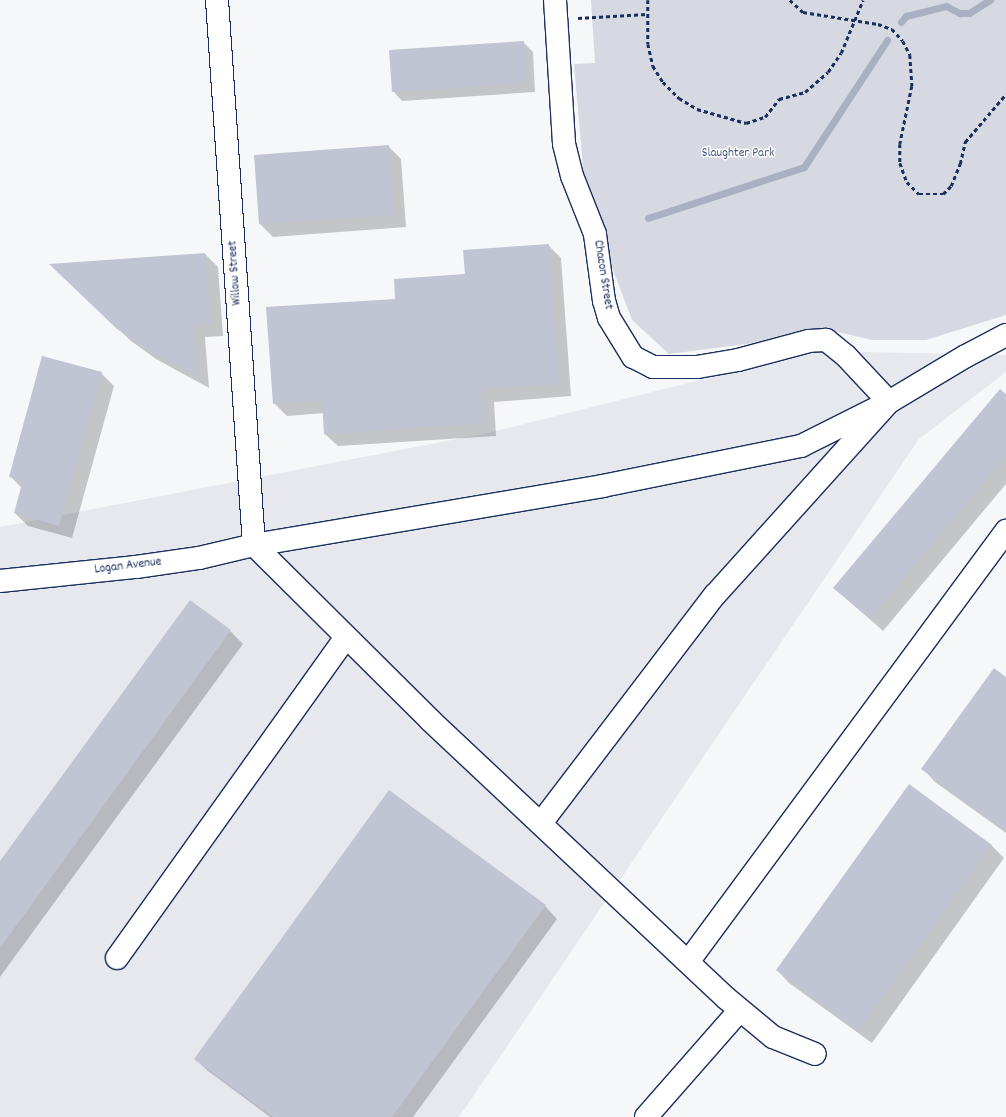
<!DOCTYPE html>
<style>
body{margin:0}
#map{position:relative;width:1006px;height:1117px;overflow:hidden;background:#f6f7f9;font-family:Dekko,sans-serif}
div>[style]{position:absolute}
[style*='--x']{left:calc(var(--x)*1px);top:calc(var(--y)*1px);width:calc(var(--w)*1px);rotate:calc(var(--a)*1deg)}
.built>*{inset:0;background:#e6e8ee}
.green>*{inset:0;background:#d6d9e2}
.shadow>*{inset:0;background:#0003}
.stream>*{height:7px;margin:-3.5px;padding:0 3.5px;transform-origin:3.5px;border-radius:3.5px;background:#a9b0c1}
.building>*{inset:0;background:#c0c4d3}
.path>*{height:2.5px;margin-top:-1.25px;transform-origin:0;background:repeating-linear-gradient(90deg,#1b2f5e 0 4px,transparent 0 7px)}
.roads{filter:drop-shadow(1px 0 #1b2f5e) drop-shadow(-1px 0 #1b2f5e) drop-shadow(0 1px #1b2f5e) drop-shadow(0 -1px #1b2f5e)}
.minor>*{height:22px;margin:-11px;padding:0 11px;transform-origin:11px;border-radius:11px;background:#fff}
span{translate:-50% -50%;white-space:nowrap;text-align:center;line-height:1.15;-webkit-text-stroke:3px #fff;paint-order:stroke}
.park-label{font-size:13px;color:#4a5a7f}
.street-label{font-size:13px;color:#1b2f5e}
</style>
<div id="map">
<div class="built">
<i style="clip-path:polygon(816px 351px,1006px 355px,1006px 372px,919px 439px,459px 1117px,0 1117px,0 527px,488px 433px)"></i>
</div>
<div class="green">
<i style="clip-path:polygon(591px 0,1006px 0,1006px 315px,926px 340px,872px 340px,838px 332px,669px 354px,632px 320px,607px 254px,584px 179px,574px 64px,595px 63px)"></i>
</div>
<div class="shadow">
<i style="clip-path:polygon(523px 42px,533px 52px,535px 92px,402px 101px,393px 91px)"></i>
<i style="clip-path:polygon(388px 146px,401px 159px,406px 227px,273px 237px,260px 224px)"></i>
<i style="clip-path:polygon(548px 245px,561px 258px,571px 396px,494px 402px,496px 436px,338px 446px,325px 434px,324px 413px,287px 416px,274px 403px,396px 299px)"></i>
<i style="clip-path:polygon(205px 254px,218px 267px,223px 336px,205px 337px,209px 388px,156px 359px,131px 341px,51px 265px)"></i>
<i style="clip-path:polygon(101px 373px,114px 386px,72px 538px,28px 526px,15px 513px,22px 488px,10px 476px)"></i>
<i style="clip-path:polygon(1006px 395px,1006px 484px,883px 631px,835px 588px)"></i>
<i style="clip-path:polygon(230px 631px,243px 644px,0 977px,0 863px)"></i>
<i style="clip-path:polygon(1006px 678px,1006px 833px,935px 782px,923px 769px)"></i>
<i style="clip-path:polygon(909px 786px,992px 846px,1004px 858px,872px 1043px,789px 983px,777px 970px)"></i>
<i style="clip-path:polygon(545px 906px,557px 919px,413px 1117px,270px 1117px,208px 1071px,195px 1059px)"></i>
</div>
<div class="stream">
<i style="--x:901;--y:22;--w:8;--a:-50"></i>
<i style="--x:906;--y:16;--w:41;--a:-14"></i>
<i style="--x:946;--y:6;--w:16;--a:27"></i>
<i style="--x:960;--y:13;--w:9;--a:0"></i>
<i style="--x:969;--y:13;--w:25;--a:-32"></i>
<i style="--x:648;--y:218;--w:164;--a:-18.1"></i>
<i style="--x:804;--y:167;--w:152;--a:-56.8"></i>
</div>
<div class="building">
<i style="clip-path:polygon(524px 41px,526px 83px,392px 92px,389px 50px)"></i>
<i style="clip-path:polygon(389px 145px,394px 215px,259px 224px,254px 155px)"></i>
<i style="clip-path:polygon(549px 244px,559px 384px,482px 389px,484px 423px,324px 434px,322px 400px,273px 404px,266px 307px,395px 299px,394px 279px,465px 274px,463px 250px)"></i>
<i style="clip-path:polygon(205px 253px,211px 324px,193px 325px,197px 376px,142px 346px,117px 329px,49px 264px)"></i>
<i style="clip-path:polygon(42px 356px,102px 372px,59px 526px,14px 513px,23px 480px,9px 477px)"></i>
<i style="clip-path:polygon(1000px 389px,1006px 394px,1006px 457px,870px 619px,833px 588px)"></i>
<i style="clip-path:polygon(190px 600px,231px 630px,0 948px,0 861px)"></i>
<i style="clip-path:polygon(994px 668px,1006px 677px,1006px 825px,1003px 829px,921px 769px)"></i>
<i style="clip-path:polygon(909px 784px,992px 845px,859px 1031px,776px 970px)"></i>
<i style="clip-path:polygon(389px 790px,546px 905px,392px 1117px,273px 1117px,194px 1059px)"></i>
</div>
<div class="path">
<i style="--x:648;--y:0;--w:44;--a:90"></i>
<i style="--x:648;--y:44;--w:23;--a:77"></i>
<i style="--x:653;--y:66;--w:19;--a:58"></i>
<i style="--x:663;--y:82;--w:23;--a:45"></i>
<i style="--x:679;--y:98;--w:21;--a:31"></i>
<i style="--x:697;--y:109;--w:51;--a:15.9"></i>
<i style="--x:746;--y:123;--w:20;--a:-18"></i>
<i style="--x:765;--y:117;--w:23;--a:-52"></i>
<i style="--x:779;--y:99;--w:27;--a:-15"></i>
<i style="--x:805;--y:92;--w:30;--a:-41"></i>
<i style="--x:828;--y:72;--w:23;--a:-56"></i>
<i style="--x:841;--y:53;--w:57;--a:-67.5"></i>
<i style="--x:790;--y:0;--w:18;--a:43"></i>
<i style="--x:803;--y:12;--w:76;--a:9.1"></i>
<i style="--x:878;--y:24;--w:15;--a:20"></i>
<i style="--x:892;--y:29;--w:16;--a:47"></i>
<i style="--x:903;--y:41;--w:16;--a:63"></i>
<i style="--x:910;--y:55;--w:31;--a:86"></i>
<i style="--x:912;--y:86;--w:59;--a:101.7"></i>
<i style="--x:900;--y:144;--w:19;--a:90"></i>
<i style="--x:900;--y:163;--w:20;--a:70"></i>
<i style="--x:907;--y:182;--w:17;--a:45"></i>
<i style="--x:919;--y:194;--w:24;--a:0"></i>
<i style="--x:943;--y:194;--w:11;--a:-45"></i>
<i style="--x:951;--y:186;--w:24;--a:-68"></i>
<i style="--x:960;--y:164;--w:23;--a:-77"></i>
<i style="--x:965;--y:142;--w:63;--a:-49.5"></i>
<i style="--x:578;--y:18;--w:69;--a:-3.3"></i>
</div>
<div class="roads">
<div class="minor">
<i style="--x:217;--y:0;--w:546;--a:86.12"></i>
<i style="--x:254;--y:545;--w:248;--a:44.8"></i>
<i style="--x:430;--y:720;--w:406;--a:43.2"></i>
<i style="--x:726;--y:998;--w:61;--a:39.7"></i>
<i style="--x:773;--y:1037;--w:45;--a:22"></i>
<i style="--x:0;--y:581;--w:137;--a:-5.9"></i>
<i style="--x:136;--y:567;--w:64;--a:-8.1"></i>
<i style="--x:199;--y:558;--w:57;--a:-13.3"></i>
<i style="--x:254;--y:545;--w:353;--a:-9.6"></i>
<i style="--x:602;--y:486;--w:203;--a:-11.4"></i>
<i style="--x:801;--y:446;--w:98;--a:-26.6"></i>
<i style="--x:889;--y:402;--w:90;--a:-30.9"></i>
<i style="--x:966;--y:356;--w:45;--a:-27.7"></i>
<i style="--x:541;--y:823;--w:287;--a:-52.7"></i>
<i style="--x:715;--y:595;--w:260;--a:-48"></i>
<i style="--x:889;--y:402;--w:63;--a:-133.1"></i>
<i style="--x:846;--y:356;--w:26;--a:-141"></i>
<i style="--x:826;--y:340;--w:17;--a:177"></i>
<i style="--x:809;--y:341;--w:73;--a:165"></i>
<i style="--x:738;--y:360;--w:42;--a:170.3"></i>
<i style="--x:697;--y:367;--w:44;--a:180"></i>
<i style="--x:653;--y:367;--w:22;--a:-153"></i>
<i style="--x:633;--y:357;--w:46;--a:-121.6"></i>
<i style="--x:609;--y:318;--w:18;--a:-106"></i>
<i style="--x:604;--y:301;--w:68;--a:-97.7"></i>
<i style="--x:595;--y:234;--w:62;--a:-111.6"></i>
<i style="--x:572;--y:176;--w:34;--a:-104"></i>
<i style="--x:564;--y:143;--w:143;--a:-93.6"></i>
<i style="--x:117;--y:958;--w:394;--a:-54.5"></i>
<i style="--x:688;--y:962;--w:536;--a:-53.58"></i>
<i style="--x:646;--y:1117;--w:142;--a:-48.7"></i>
</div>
</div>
<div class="park-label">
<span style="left:738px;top:154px">Slaughter Park</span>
</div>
<div class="street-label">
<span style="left:236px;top:273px;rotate:-94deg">Willow Street</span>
<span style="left:602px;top:275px;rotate:81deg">Chacon Street</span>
<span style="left:128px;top:567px;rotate:-7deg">Logan Avenue</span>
</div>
</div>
